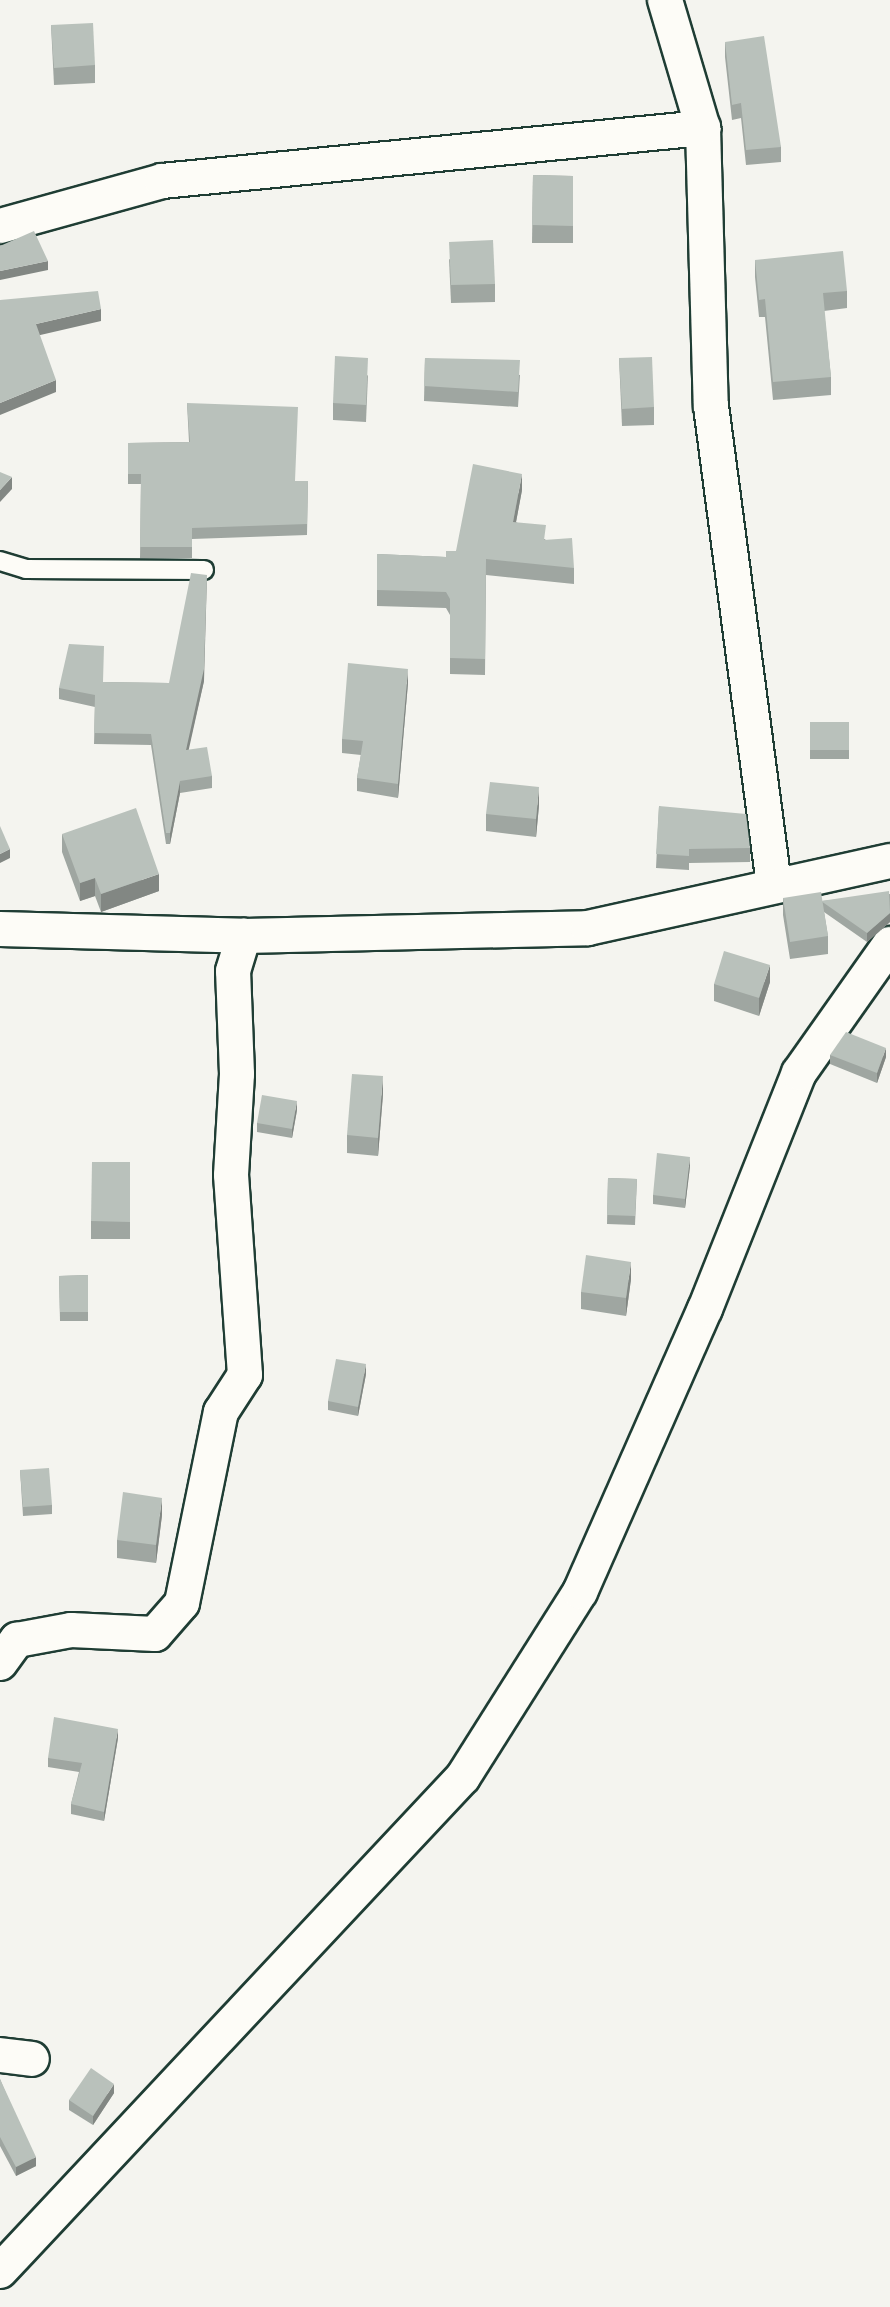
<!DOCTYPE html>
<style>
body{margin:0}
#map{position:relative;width:890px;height:2307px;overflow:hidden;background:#f4f4ef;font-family:Mali,sans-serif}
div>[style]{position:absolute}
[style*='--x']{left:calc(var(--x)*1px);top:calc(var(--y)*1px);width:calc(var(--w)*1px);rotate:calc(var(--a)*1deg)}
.roads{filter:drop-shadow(2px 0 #1f3d34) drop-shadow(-2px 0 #1f3d34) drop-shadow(0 2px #1f3d34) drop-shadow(0 -2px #1f3d34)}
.service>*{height:18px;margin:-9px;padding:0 9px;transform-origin:9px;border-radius:9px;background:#fdfcf7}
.minor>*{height:34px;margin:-17px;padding:0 17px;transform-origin:17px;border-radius:17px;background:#fdfcf7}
.wall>*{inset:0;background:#9fa6a1}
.shaded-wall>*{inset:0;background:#828783}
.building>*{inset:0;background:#b9c1bb}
span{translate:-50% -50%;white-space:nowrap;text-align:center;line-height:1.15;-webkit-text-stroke:7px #fdfcf7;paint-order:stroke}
</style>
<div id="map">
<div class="roads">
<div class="service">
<i style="--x:0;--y:561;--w:27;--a:17"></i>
<i style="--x:26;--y:569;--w:178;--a:0.3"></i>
</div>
<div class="minor">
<i style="--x:665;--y:0;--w:134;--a:73.5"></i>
<i style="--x:703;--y:128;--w:278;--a:88.4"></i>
<i style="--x:711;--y:406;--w:482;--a:82.5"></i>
<i style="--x:0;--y:226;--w:168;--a:-15.5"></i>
<i style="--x:162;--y:181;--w:544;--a:-5.6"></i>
<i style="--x:0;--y:929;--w:244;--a:1.6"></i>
<i style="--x:244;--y:936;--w:344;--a:-1.3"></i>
<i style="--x:588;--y:928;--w:309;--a:-12.5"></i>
<i style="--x:0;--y:1663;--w:29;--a:-54"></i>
<i style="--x:17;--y:1640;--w:55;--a:-10.5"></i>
<i style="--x:71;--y:1630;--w:84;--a:2.7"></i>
<i style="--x:155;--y:1634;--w:41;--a:-48.9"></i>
<i style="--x:182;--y:1603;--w:195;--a:-78.5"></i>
<i style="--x:221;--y:1412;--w:44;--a:-57"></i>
<i style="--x:245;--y:1375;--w:200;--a:-94"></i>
<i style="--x:231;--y:1175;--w:101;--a:-86.6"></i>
<i style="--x:237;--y:1074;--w:103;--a:-92.2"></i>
<i style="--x:233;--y:971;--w:37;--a:-73"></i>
<i style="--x:0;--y:2055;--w:32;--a:7"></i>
<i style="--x:0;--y:2271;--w:677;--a:-46.86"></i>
<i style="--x:463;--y:1777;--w:219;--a:-57.7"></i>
<i style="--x:580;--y:1592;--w:309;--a:-66.2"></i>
<i style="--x:705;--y:1309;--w:254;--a:-68.3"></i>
<i style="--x:799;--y:1073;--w:158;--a:-54.8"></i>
</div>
</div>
<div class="wall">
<i style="clip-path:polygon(51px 25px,95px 65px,95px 83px,54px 85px)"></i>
<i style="clip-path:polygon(725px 42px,781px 147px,781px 162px,746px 165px,741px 118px,732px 120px,725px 57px)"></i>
<i style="clip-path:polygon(533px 175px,573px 176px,573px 243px,532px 243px)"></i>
<i style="clip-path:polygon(449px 259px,495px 284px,495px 302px,451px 303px)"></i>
<i style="clip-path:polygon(755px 260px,847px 291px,847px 308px,824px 311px,831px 377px,831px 395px,773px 400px,765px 317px,759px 317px,755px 277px)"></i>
<i style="clip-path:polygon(425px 358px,520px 375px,518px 407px,424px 401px)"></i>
<i style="clip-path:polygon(619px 358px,654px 407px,654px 425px,622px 426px)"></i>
<i style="clip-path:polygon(368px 375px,366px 422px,333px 420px,333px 403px)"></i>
<i style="clip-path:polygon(187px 403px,295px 481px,308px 481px,307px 535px,192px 539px,192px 558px,140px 558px,141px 484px,128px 484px,128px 443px,189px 442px)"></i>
<i style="clip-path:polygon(522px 490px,516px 522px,546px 540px,574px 568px,574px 584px,486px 575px,485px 675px,450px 674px,450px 615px,446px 608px,377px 606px,377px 554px,446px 557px,456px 551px)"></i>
<i style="clip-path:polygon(204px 681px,188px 750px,212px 776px,212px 788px,180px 793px,170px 844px,166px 844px,151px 745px,94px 744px,95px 707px,59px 699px,59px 688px,103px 682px,169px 683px)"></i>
<i style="clip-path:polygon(408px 683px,398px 798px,357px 791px,357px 778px,361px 755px,342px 753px,342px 739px)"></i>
<i style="clip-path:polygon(810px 722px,849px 722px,849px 759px,810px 759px)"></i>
<i style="clip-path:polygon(539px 805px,536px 837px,486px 831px,486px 814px)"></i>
<i style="clip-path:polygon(659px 806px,750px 848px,750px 862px,689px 863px,689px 870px,656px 868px)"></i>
<i style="clip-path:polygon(62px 834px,159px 891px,101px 912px,95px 896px,80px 901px,62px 852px)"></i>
<i style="clip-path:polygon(890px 894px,890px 922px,867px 942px,824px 912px,828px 936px,828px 954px,790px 959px,783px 915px,783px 898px,822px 901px)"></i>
<i style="clip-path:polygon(770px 982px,759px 1016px,714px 1001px,714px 984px)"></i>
<i style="clip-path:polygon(830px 1055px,886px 1057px,877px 1083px,830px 1064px)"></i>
<i style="clip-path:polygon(383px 1094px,378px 1156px,347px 1153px,347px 1135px)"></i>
<i style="clip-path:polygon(297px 1110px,292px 1138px,257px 1132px,257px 1123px)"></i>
<i style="clip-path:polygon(130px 1162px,130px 1239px,91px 1239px,91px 1221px)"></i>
<i style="clip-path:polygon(690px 1166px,685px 1208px,653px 1204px,653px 1195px)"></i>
<i style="clip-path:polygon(608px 1178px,637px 1179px,635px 1225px,607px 1224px)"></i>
<i style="clip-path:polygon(88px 1275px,88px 1321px,60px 1321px,59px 1276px)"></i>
<i style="clip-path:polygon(631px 1279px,626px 1316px,581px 1309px,581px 1292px)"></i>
<i style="clip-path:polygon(366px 1374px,358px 1416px,328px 1410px,328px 1401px)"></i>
<i style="clip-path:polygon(20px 1470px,52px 1505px,52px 1514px,23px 1516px)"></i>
<i style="clip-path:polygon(162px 1515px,156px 1563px,117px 1558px,117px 1540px)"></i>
<i style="clip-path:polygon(118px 1738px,104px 1821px,71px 1814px,71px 1804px,79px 1772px,48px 1767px,48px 1758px)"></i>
<i style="clip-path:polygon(0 2079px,36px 2166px,16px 2176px,0 2146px)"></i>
<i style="clip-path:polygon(114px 2093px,93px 2125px,69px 2110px,69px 2100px)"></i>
</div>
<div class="shaded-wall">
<i style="clip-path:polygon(48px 261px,48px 270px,0 280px,0 271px)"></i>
<i style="clip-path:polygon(101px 309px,101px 321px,36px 336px,36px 324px)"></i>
<i style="clip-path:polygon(56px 380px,56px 392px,0 415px,0 403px)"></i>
<i style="clip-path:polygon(522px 474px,522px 490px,513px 538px,513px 522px)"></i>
<i style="clip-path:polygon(12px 477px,12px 489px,0 502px,0 490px)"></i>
<i style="clip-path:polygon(207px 575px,204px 681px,186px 762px,186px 750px)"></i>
<i style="clip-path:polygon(408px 669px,408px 683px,398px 798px,398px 784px)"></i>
<i style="clip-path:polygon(180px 781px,180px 793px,170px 844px,170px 833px)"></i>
<i style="clip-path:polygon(539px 787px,539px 805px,536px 837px,536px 819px)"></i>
<i style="clip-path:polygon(10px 849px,10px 858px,0 863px,0 854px)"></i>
<i style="clip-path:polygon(159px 874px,159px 891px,101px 912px,101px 894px)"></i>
<i style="clip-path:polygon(95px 878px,95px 896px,80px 901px,80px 883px)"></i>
<i style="clip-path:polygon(890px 913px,890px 922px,867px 942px,867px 933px)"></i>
<i style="clip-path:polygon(770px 965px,770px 982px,759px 1016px,759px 998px)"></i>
<i style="clip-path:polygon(886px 1048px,886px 1057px,877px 1083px,877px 1073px)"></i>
<i style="clip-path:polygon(383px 1076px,383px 1094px,378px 1156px,378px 1138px)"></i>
<i style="clip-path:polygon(297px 1101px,297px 1110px,292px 1138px,292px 1129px)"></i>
<i style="clip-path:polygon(690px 1157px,690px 1166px,685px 1208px,685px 1199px)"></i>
<i style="clip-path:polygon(631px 1262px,631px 1279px,626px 1316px,626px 1298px)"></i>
<i style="clip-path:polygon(366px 1364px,366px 1374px,358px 1416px,358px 1407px)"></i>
<i style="clip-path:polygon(162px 1498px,162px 1515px,156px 1563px,156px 1545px)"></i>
<i style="clip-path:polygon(118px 1729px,118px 1738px,104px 1821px,104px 1812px)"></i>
<i style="clip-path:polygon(114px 2084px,114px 2093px,93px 2125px,93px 2116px)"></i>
<i style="clip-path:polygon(36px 2157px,36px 2166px,16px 2176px,16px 2167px)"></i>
</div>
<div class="building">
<i style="clip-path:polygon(93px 23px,95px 65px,54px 68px,51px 25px)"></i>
<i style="clip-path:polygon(764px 36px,781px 147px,746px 150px,741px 103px,732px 105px,725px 42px)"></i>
<i style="clip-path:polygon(533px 175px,573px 176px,573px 226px,532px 225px)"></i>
<i style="clip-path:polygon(34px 231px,48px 261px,0 271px,0 246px)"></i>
<i style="clip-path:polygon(493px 240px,495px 284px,451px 285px,449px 242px)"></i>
<i style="clip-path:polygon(843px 251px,847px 291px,823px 293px,831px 377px,773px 382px,765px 299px,759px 300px,755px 260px)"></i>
<i style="clip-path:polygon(98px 291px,101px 309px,36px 324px,56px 380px,0 403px,0 300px)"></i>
<i style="clip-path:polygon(335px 356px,368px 358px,366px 405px,333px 403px)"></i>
<i style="clip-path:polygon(652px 357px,654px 407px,622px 409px,619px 358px)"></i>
<i style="clip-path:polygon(425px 358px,520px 360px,518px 392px,424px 386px)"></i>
<i style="clip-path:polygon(187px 403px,298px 407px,295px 481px,308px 481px,307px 524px,192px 528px,192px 547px,140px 547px,141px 474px,128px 474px,128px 443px,190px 442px)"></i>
<i style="clip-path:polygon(473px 464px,522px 474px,513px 522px,546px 525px,544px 540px,572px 538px,574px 568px,486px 559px,485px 659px,450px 658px,450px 599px,446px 592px,377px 590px,377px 554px,446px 557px,446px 551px,456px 551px)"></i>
<i style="clip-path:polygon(0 472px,12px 477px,0 490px)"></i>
<i style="clip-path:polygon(191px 573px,207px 575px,204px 669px,186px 750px,207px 747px,212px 776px,180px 781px,170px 833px,166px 833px,151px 734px,94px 733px,95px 695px,59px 688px,69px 644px,104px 646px,103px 682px,169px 683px)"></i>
<i style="clip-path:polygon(348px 663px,408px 669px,398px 784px,357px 778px,363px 741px,342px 739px)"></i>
<i style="clip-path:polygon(810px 722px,849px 722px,849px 750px,810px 750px)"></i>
<i style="clip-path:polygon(490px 782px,539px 787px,536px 819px,486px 814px)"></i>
<i style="clip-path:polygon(659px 806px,746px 814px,750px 848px,689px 849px,689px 856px,656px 854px)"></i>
<i style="clip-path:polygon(136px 808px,159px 874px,101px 894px,95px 878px,80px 883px,62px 834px)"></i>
<i style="clip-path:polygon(0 826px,10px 849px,0 854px)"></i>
<i style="clip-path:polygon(889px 891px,890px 913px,867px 933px,821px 901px)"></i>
<i style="clip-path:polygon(821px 892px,828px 936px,790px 942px,783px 898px)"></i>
<i style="clip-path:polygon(724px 951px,770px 965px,759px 998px,714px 984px)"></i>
<i style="clip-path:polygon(846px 1032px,886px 1048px,877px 1073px,830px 1055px)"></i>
<i style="clip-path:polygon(352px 1074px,383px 1076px,378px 1138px,347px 1135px)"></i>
<i style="clip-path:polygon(262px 1095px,297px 1101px,292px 1129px,257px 1123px)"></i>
<i style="clip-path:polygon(657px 1153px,690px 1157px,685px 1199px,653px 1195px)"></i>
<i style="clip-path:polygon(92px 1162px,130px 1162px,130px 1222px,91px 1221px)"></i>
<i style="clip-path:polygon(608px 1178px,637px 1179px,635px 1216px,607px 1215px)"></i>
<i style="clip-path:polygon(586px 1255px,631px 1262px,626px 1298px,581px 1292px)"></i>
<i style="clip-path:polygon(88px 1275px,88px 1312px,60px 1312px,59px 1276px)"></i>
<i style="clip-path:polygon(336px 1359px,366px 1364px,358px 1407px,328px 1401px)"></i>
<i style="clip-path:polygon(49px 1468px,52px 1505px,23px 1507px,20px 1470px)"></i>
<i style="clip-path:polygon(123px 1492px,162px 1498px,156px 1545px,117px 1540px)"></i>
<i style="clip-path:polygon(54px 1717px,118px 1729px,104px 1812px,71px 1804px,82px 1763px,48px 1758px)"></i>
<i style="clip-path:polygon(91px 2068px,114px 2084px,93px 2116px,69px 2100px)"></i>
<i style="clip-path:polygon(0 2079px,36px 2157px,16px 2167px,0 2137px)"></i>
</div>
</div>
